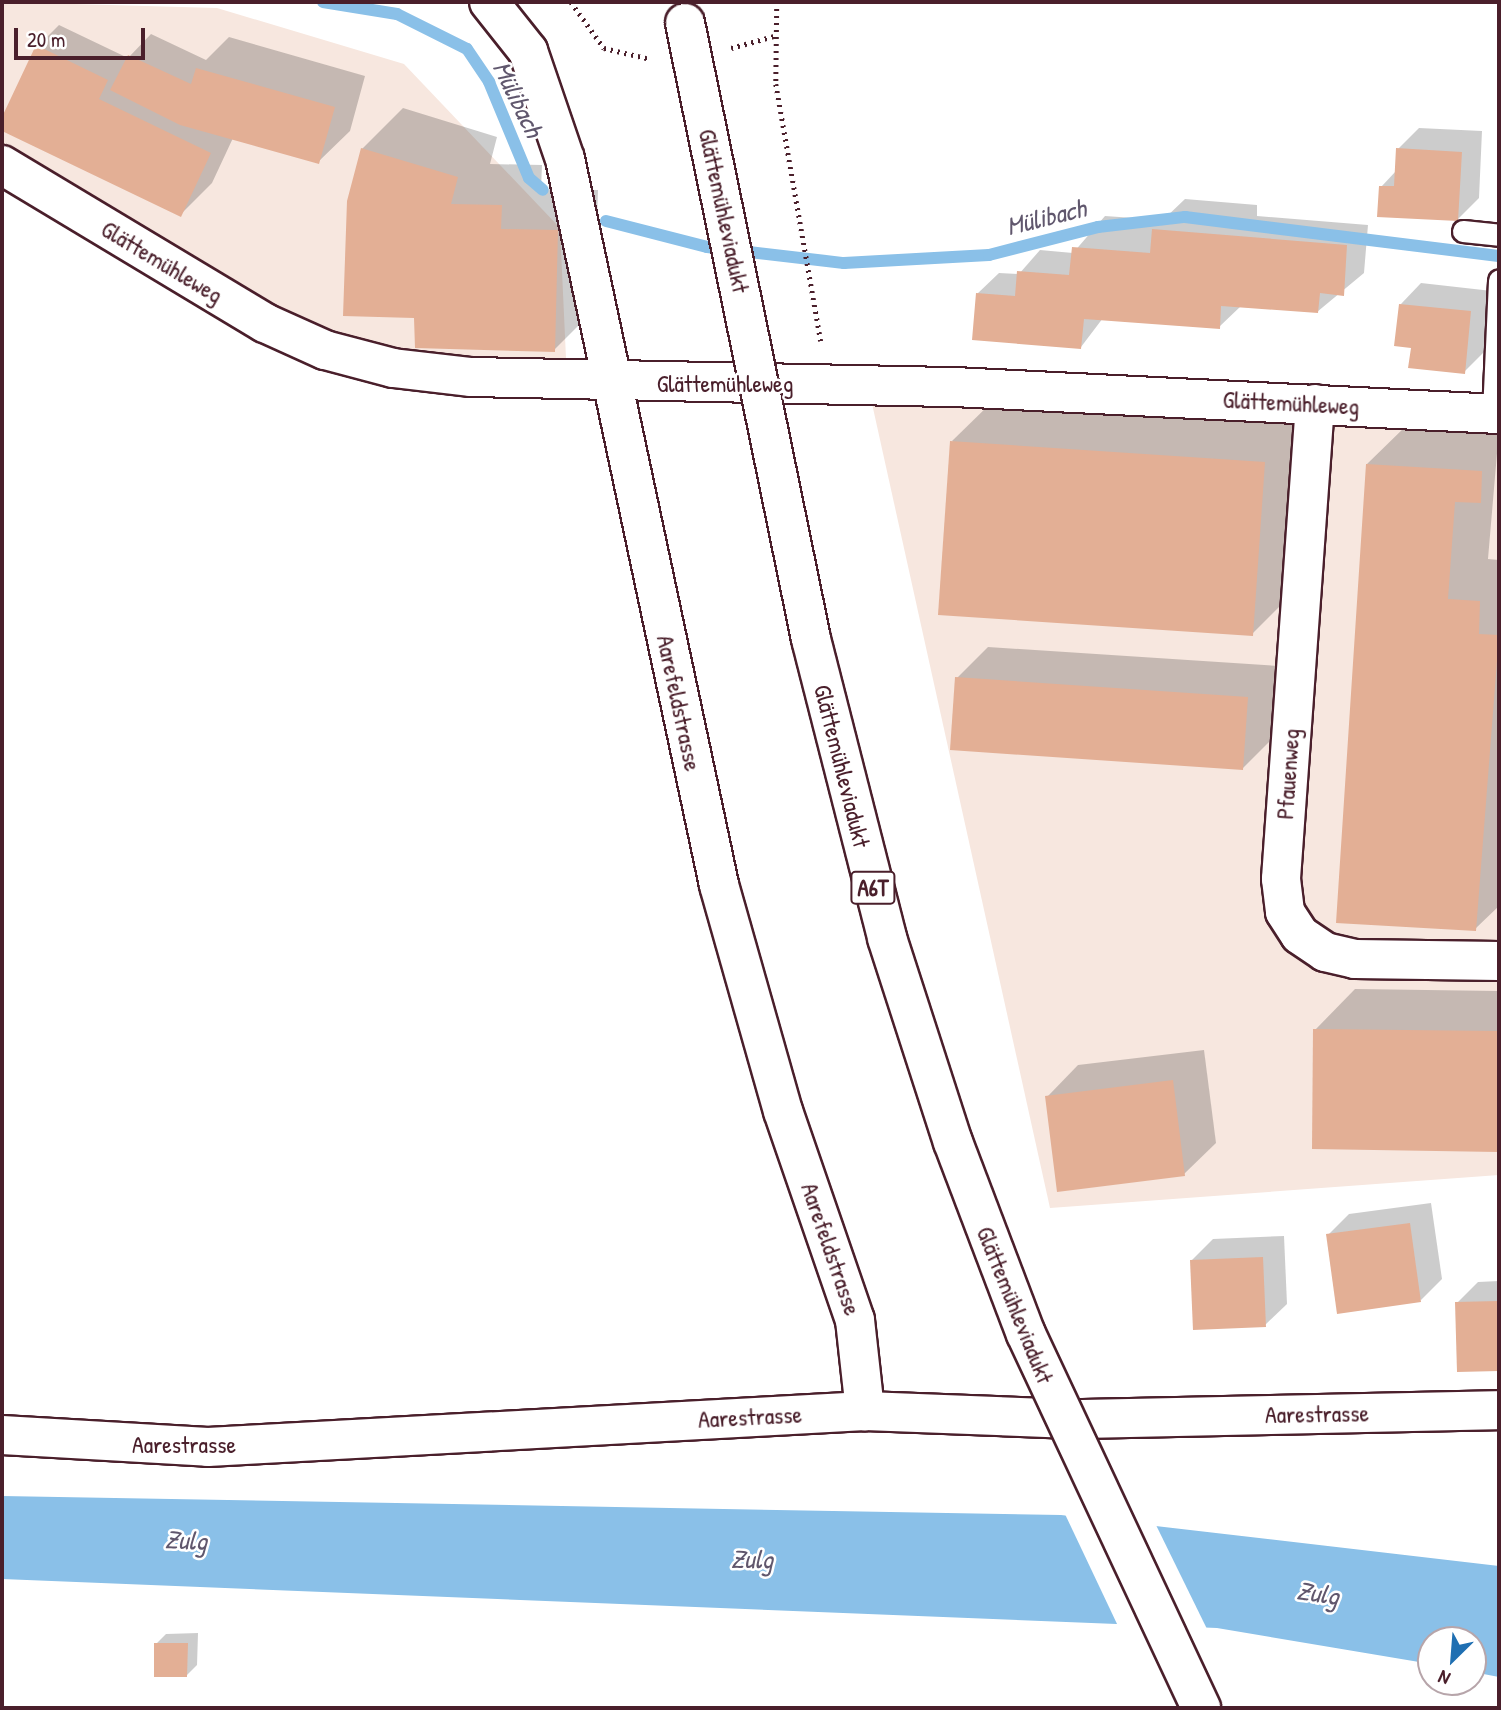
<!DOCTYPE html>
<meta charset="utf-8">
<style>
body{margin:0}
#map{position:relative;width:1501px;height:1710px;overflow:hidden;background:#fff;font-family:"Patrick Hand",sans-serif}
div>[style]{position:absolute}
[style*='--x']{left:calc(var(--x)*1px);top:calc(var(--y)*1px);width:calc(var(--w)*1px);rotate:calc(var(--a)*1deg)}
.built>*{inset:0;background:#f7e7df}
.water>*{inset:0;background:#8ac0e8}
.pier>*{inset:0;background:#fff}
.shadow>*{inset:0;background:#0003}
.stream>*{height:12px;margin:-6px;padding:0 6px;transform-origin:6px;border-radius:6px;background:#8ac0e8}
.building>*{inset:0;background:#e3af95}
.path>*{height:4.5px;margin-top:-2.25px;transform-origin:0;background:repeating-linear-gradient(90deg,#4a1f2b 0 2px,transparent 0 7px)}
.roads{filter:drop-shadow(2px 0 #4a1f2b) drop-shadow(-2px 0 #4a1f2b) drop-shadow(0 2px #4a1f2b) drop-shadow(0 -2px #4a1f2b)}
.service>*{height:21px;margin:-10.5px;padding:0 10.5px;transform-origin:10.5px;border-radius:10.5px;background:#fff}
.minor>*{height:38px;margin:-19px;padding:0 19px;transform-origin:19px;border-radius:19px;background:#fff}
.bridges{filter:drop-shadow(2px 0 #4a1f2b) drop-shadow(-2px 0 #4a1f2b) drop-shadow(0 2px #4a1f2b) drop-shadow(0 -2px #4a1f2b)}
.trunk-bridge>*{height:38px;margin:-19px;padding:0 19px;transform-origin:19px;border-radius:19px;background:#fff}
span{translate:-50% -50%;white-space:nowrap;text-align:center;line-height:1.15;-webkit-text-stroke:5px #fff;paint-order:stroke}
.shield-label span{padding:2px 5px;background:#fff;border:2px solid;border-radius:5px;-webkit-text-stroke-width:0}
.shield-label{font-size:23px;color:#4a1f2b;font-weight:700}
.street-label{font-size:24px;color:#4a1f2b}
.water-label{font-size:26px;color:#60576d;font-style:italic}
.frame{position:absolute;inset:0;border:4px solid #4a1f2b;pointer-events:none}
.north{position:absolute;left:1417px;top:1626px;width:70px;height:70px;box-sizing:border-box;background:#fff;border:2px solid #b7a5aa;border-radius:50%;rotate:205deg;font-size:19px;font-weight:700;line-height:28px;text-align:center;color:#4a1f2b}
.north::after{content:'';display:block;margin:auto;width:24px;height:32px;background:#1f6fb2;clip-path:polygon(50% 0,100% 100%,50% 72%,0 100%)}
.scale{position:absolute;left:14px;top:28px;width:131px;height:32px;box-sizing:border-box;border:4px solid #4a1f2b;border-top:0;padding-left:9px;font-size:21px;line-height:24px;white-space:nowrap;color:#4a1f2b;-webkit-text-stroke:5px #fff;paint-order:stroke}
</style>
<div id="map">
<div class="built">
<i style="clip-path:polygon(2px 2px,217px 8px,404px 64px,560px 228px,566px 358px,414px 360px,319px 332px,2px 147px)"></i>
<i style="clip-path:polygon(869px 390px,1499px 412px,1499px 1175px,1050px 1208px)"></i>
</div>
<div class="water">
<i style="clip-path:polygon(2px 1496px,1061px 1515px,1499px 1566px,1499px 1677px,1473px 1672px,1473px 1640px,1431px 1640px,1431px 1664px,1217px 1628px,2px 1579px)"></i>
</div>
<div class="pier">
<i style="clip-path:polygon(1064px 1512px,1155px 1523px,1208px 1631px,1118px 1626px)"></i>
</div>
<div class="shadow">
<i style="clip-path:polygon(59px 25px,128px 58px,151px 34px,206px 60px,229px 37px,365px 76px,350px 131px,318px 162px,233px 138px,212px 183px,180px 215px,2px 129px,38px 46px)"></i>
<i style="clip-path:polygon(403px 108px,497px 137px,490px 164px,542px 165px,541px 189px,598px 190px,594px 310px,554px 350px,415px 317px,362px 149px)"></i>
<i style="clip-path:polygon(1419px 128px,1482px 131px,1479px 198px,1458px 219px,1381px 187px,1396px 171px,1398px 149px)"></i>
<i style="clip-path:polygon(1185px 199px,1257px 205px,1257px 216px,1368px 225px,1364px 273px,1317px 312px,1241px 306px,1219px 327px,1103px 318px,1081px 347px,977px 294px,999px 273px,1019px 274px,1040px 250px,1073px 253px,1105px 216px,1163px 220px)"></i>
<i style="clip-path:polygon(1421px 283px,1492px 291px,1485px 351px,1464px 372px,1412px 346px,1400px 305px)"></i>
<i style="clip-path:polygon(993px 401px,1304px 422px,1292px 594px,1252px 634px,952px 441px)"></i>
<i style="clip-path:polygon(1408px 424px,1499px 430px,1488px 559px,1499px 560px,1499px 906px,1475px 929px,1367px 464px)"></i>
<i style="clip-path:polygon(988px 647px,1279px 666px,1274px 737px,1243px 768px,957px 678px)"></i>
<i style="clip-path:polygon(1355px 989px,1499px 991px,1498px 1150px,1315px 1030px)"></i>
<i style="clip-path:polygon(1204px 1050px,1216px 1143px,1184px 1174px,1047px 1097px,1078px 1065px)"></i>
<i style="clip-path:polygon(1431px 1203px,1442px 1279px,1421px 1300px,1328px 1235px,1349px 1214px)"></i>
<i style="clip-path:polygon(1284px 1236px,1287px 1304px,1265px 1325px,1192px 1260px,1213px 1239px)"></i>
<i style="clip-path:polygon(1499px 1281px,1499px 1369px,1459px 1370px,1457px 1303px,1478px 1282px)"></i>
<i style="clip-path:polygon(198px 1633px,197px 1665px,187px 1675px,156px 1644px,166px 1634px)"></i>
</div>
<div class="stream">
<i style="--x:323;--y:2;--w:75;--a:9.2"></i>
<i style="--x:397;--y:14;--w:78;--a:26.6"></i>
<i style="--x:467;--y:49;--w:40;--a:56"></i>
<i style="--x:489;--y:82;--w:104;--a:67.4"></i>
<i style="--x:529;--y:178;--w:18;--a:41"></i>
<i style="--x:606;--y:221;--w:104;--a:14.4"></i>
<i style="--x:707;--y:247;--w:138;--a:6.7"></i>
<i style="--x:844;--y:263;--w:145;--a:-3.2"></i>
<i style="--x:989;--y:255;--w:113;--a:-14.4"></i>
<i style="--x:1098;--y:227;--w:88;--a:-6.6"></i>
<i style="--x:1185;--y:217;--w:316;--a:7.1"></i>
</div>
<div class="building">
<i style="clip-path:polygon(36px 45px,108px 80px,99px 99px,211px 153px,181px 217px,2px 131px,2px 117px)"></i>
<i style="clip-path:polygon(128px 55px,191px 84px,196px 68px,335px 107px,319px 164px,180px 125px,110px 90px)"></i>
<i style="clip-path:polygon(361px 148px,458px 177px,451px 204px,502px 205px,501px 229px,558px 230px,555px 352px,415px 348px,414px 318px,343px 316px,347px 201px)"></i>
<i style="clip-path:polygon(1396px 148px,1462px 152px,1458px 221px,1377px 217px,1379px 186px,1394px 186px)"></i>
<i style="clip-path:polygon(1152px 229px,1347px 245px,1344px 296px,1320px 293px,1318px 313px,1221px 306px,1220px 329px,1084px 319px,1081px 349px,972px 340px,976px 293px,1015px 296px,1017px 271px,1069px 275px,1072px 247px,1150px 253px)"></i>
<i style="clip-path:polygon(1399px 304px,1471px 311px,1465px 374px,1408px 368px,1411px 348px,1394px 346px)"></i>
<i style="clip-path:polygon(950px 441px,1265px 462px,1253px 636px,938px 615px)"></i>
<i style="clip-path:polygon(1366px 464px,1482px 471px,1481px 503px,1455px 502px,1448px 599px,1480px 601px,1479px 634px,1499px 635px,1476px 931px,1336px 923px)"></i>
<i style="clip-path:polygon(955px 677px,1248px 697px,1243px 770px,950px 750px)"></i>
<i style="clip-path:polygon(1313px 1029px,1499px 1031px,1498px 1152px,1312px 1149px)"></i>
<i style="clip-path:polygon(1173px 1080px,1185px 1176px,1057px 1192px,1045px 1096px)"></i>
<i style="clip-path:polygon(1410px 1223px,1421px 1302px,1337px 1314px,1326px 1234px)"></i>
<i style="clip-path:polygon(1263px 1257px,1266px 1327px,1193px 1330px,1190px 1260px)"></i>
<i style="clip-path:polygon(1499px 1301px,1499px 1371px,1457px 1372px,1455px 1302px)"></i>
<i style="clip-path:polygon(154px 1643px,188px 1643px,187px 1677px,154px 1677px)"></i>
</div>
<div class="path">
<i style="--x:571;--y:2;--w:57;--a:54.3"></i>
<i style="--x:604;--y:48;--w:47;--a:13.4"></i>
<i style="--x:777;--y:2;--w:82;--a:90.7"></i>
<i style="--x:776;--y:84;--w:261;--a:80.1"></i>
<i style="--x:731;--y:48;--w:45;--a:-15.6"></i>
</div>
<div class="roads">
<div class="service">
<i style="--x:1463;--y:231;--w:36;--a:6"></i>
<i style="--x:1493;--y:413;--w:133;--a:-87.4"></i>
</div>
<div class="minor">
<i style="--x:489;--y:2;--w:63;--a:51.5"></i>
<i style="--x:528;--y:51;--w:114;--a:71.1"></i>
<i style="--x:565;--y:159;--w:742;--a:78.02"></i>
<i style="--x:719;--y:885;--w:235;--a:74.2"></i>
<i style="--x:783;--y:1111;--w:221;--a:71"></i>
<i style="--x:855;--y:1320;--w:92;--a:83.7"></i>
<i style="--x:2;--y:165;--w:307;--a:31"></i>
<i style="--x:265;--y:323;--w:66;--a:24.2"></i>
<i style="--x:325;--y:350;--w:70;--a:14.8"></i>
<i style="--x:393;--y:368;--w:79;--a:6.6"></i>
<i style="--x:471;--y:377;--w:483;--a:1.2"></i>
<i style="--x:954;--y:387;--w:546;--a:2.84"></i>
<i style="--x:1315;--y:404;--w:476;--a:94.1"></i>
<i style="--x:1281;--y:879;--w:33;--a:83"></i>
<i style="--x:1285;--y:912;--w:27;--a:57"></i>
<i style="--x:1300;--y:935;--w:30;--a:34"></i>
<i style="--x:1325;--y:952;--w:31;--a:13"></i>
<i style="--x:1355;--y:959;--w:144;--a:0.8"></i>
<i style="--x:2;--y:1435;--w:206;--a:3.3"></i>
<i style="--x:208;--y:1447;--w:658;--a:-3.14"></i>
<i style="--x:865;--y:1411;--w:213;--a:2.2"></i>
<i style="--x:1078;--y:1419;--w:421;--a:-1.2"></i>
</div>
</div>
<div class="bridges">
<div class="trunk-bridge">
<i style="--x:685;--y:23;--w:629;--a:78.44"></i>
<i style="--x:811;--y:639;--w:309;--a:75.7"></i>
<i style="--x:887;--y:938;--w:214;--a:72.1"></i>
<i style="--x:953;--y:1142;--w:205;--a:69.2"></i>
<i style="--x:1026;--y:1334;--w:413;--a:64.9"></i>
</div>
</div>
<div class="shield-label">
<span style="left:873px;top:888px">A6T</span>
</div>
<div class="street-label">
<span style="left:724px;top:211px;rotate:78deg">Glättemühleviadukt</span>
<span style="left:162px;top:262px;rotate:31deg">Glättemühleweg</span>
<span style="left:725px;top:384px">Glättemühleweg</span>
<span style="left:1291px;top:403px;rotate:3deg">Glättemühleweg</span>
<span style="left:679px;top:703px;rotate:78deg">Aarefeldstrasse</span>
<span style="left:842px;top:766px;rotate:76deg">Glättemühleviadukt</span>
<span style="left:1288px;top:774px;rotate:-86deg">Pfauenweg</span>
<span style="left:831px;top:1249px;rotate:71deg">Aarefeldstrasse</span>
<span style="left:1015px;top:1305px;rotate:68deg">Glättemühleviadukt</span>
<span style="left:1317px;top:1414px;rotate:-1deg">Aarestrasse</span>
<span style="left:750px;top:1417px;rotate:-3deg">Aarestrasse</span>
<span style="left:184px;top:1445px">Aarestrasse</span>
</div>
<div class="water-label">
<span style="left:518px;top:99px;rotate:64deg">Mülibach</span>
<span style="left:1046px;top:217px;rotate:-14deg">Mülibach</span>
<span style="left:186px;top:1540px;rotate:3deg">Zulg</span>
<span style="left:752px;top:1559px;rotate:1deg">Zulg</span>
<span style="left:1318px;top:1593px;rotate:9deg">Zulg</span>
</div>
<div class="frame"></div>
<div class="north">N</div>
<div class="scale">20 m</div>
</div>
